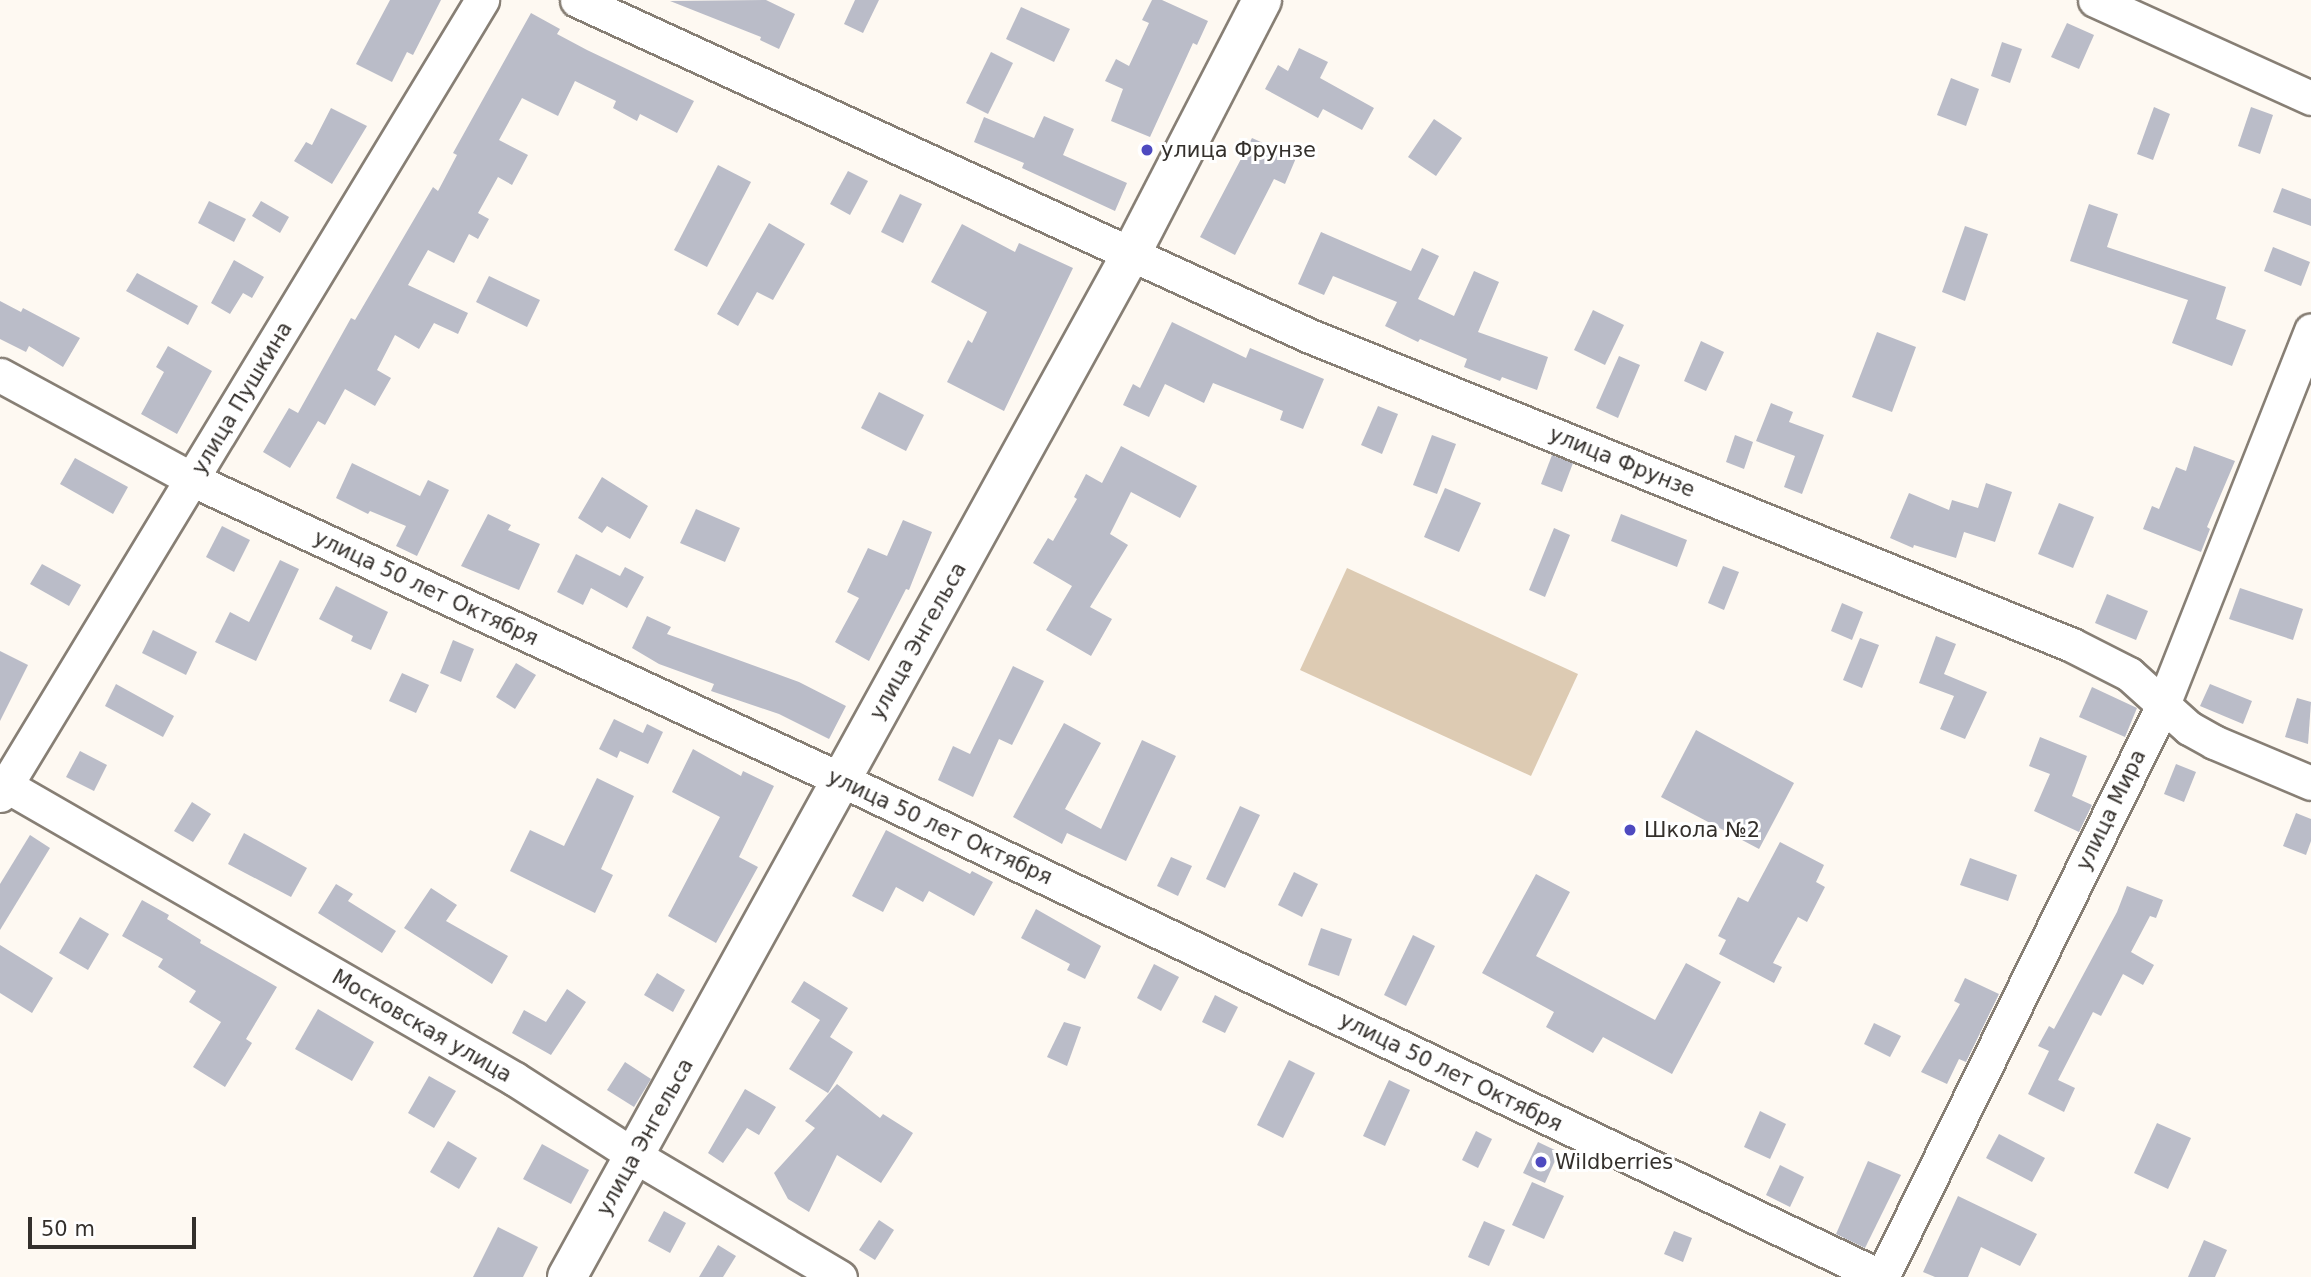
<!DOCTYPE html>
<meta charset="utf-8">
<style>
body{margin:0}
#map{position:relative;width:2311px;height:1277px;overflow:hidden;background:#fef9f2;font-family:"DejaVu Sans",sans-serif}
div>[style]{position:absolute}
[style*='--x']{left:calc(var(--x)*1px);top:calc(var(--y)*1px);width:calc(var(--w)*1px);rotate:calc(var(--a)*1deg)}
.green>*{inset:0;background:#ddcbb3}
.building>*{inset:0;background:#babcc8}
.roads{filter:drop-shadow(2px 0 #877f75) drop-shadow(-2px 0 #877f75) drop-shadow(0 2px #877f75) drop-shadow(0 -2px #877f75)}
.minor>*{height:33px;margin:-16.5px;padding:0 16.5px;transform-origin:16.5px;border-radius:16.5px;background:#fff}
.major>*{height:38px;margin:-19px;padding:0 19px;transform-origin:19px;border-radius:19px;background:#fff}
.dots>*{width:19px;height:19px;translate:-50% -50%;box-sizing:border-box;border:4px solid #fff;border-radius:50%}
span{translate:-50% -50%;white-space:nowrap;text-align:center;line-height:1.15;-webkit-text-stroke:6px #fff;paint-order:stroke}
.poi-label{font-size:21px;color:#34302c}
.left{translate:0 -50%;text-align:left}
.street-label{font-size:21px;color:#34302c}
.scale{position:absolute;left:28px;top:1217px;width:168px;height:32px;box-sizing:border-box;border:4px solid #34302c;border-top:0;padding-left:9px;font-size:21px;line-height:24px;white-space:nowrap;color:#34302c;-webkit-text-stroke:5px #fff;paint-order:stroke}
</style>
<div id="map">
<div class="green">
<i style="clip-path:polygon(1347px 568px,1578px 674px,1531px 776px,1300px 670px)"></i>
</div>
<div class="building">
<i style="clip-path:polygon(390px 0,441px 0,413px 55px,407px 52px,392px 82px,356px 64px)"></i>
<i style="clip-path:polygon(766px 0,795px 14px,779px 49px,760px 40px,761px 37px,670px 1px)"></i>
<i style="clip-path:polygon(855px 0,879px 0,863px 33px,844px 24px)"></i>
<i style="clip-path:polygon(1152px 0,1162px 0,1208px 21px,1197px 45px,1193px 43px,1150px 137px,1111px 121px,1123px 89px,1105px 81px,1116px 59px,1129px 66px,1149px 23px,1142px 20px)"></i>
<i style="clip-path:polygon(1021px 7px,1070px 29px,1054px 62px,1006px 39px)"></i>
<i style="clip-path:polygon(531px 13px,560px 29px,557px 34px,587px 50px,694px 101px,677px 133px,640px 114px,637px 121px,613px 108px,616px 101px,575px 81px,558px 116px,522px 98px,499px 140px,528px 155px,512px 185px,498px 177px,478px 213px,489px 219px,478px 239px,469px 234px,454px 263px,428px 250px,408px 285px,468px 313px,458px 334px,434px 323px,419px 349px,395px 335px,377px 370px,391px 378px,375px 406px,345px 389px,325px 425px,318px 421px,290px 468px,263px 452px,289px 408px,298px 413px,351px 318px,355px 320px,433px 187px,438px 191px,457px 155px,453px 153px)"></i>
<i style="clip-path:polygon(2067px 23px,2094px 35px,2079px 69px,2051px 57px)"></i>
<i style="clip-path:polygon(2002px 42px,2022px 49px,2010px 83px,1991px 76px)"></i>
<i style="clip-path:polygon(1299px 48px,1328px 62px,1320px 78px,1374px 108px,1362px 130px,1323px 109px,1318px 118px,1265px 89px,1278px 65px,1288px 71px)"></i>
<i style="clip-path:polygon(991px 52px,1013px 63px,988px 114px,966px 103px)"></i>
<i style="clip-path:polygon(1951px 78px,1979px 89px,1966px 126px,1937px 115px)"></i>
<i style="clip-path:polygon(2154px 107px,2170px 114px,2153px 160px,2137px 154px)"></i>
<i style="clip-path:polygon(2251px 107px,2273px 115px,2260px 154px,2238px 146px)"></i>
<i style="clip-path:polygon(331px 108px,367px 126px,332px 184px,294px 161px,306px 142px,312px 145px)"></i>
<i style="clip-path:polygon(1044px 116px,1074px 129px,1063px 155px,1127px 183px,1115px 211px,1022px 168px,1024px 163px,974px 142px,984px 117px,1034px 138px)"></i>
<i style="clip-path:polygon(1434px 119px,1462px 138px,1436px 176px,1408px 157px)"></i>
<i style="clip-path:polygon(1252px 138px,1296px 158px,1285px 184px,1274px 179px,1235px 255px,1200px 237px)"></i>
<i style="clip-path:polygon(718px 165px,751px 182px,707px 267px,674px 250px)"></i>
<i style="clip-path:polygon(848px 171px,868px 181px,850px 215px,830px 204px)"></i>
<i style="clip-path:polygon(2282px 188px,2311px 199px,2311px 226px,2273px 212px)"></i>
<i style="clip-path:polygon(900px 194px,922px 204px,903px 243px,881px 232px)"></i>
<i style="clip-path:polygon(209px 201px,246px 219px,234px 242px,198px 223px)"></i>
<i style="clip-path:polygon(261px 201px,289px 217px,280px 233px,252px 216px)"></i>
<i style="clip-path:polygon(2089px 204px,2118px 214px,2107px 247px,2226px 287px,2216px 319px,2246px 330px,2232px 366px,2172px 343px,2188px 300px,2070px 261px)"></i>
<i style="clip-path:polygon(769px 223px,805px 244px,773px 300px,757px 292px,738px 326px,717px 314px)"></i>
<i style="clip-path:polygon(962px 224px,1015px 252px,1019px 243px,1073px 268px,1004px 411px,947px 382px,968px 340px,972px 343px,987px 312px,931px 282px)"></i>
<i style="clip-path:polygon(1965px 226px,1988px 234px,1965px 301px,1942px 292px)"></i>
<i style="clip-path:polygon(1321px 232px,1411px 271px,1422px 248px,1439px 256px,1418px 299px,1454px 316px,1474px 271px,1499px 282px,1478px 332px,1548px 357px,1537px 390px,1502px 377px,1500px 381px,1464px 367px,1467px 359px,1420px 339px,1418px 342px,1385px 326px,1397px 302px,1333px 276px,1324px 295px,1298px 284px)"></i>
<i style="clip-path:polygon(2273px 247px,2310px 262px,2301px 286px,2264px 271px)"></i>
<i style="clip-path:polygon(234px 260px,264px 277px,252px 298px,243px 293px,230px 314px,211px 303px)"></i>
<i style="clip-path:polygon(137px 273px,198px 306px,188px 325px,126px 291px)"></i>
<i style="clip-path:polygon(489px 276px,540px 300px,527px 327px,476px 302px)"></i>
<i style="clip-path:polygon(0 301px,21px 312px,23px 308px,80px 338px,63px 367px,29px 346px,26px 352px,0 339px)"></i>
<i style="clip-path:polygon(1593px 310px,1624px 325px,1605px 365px,1574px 350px)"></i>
<i style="clip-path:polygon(1172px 322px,1246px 358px,1250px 348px,1324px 379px,1303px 429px,1280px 420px,1283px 411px,1213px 383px,1204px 403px,1165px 384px,1149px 417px,1123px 405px,1133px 384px,1140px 388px)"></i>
<i style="clip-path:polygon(1877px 332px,1916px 347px,1892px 412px,1852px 397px)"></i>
<i style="clip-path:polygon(1701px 341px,1724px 352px,1706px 391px,1684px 381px)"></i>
<i style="clip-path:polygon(168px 346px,212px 371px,177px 434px,141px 414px,164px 372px,156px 367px)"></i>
<i style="clip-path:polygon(1619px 356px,1640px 365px,1618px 418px,1596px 408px)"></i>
<i style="clip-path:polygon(879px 392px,924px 415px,906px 451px,861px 428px)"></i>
<i style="clip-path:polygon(1771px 403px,1793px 412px,1789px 422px,1824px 435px,1802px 494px,1784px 487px,1795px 456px,1756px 441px)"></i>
<i style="clip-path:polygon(1378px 406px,1398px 414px,1382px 454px,1361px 445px)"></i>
<i style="clip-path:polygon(1432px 435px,1456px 444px,1437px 494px,1413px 485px)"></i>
<i style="clip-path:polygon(1735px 435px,1753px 442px,1744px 469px,1726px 462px)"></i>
<i style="clip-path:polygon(1121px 446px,1197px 486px,1180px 518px,1131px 492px,1110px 534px,1128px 545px,1090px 607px,1112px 619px,1091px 656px,1046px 630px,1072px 586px,1033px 563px,1048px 538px,1053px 541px,1077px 499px,1074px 497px,1086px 474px,1102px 483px)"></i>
<i style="clip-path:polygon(2194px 446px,2235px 461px,2207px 527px,2210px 529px,2201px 552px,2143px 529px,2152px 506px,2159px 509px,2176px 467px,2186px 471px)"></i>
<i style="clip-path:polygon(1552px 455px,1573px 463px,1562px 492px,1541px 484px)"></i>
<i style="clip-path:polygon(75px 458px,128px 487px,113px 514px,60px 484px)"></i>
<i style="clip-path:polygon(352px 463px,420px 496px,428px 480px,449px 490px,417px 556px,396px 546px,406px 526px,370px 511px,368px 514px,336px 498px)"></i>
<i style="clip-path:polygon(602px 477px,648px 506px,630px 539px,607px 526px,602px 533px,578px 518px)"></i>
<i style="clip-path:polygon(1986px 483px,2012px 492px,1995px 542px,1964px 532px,1956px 558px,1914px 545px,1913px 548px,1890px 538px,1909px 493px,1949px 510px,1952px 500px,1978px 508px)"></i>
<i style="clip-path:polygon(1445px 488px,1481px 503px,1459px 552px,1424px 537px)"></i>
<i style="clip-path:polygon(2059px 503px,2094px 517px,2073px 568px,2038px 554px)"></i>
<i style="clip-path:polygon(696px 509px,740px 528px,725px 562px,680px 543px)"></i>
<i style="clip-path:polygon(488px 514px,511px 525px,508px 530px,540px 544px,519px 590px,461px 566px)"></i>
<i style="clip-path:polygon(1621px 514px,1687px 540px,1677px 567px,1611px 541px)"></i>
<i style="clip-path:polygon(903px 520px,932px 532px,909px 590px,906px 589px,869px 661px,835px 642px,859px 598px,847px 592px,868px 548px,887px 556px)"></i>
<i style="clip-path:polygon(222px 526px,250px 540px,234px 572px,206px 557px)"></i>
<i style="clip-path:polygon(1554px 528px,1570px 535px,1545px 597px,1529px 590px)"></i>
<i style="clip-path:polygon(576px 554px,620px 576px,625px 567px,644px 577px,627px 608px,591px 588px,583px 605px,557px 592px)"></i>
<i style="clip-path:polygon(280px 560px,299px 569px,256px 661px,215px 642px,230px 612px,249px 622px)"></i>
<i style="clip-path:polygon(42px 564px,81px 585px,69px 606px,30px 584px)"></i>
<i style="clip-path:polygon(1723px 566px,1739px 572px,1724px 610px,1708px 603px)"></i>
<i style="clip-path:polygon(336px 586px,388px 612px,371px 650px,351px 641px,353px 636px,319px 619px)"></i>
<i style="clip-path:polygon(2240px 588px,2303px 609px,2293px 640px,2229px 619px)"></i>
<i style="clip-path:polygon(2107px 594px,2148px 611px,2136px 640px,2095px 623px)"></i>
<i style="clip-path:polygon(1842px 603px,1863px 612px,1852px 640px,1831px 631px)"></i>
<i style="clip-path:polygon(647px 616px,671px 627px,667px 634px,799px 682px,846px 706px,829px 739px,779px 714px,711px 691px,714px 684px,659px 664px,632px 648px)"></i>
<i style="clip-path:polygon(153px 630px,197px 652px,186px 675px,142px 653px)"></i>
<i style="clip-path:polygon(1936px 636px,1956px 644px,1944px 674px,1987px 692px,1965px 739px,1940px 729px,1954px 696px,1919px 683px)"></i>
<i style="clip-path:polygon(1860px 638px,1879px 645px,1862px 688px,1843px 680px)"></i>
<i style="clip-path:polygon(453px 640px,474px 649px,461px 682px,440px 673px)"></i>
<i style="clip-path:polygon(0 651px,28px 665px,0 721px)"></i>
<i style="clip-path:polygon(516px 663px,536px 675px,515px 709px,496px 697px)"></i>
<i style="clip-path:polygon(1013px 666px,1044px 681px,1012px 745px,999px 739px,973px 797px,938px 780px,953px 746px,970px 754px)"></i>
<i style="clip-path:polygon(402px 673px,429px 685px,416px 713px,389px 701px)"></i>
<i style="clip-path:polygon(116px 684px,174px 716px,163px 737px,105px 706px)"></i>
<i style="clip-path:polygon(2210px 684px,2252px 701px,2243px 724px,2200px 706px)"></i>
<i style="clip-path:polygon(2092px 687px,2137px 708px,2125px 737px,2079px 717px)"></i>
<i style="clip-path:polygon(2297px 698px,2311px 702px,2308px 744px,2285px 737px)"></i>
<i style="clip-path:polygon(614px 719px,643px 733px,647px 724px,663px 732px,648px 764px,620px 751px,617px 758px,599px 749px)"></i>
<i style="clip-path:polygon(1064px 723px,1101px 743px,1065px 809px,1101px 829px,1142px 740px,1176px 756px,1126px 861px,1067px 833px,1062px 844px,1013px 817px)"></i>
<i style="clip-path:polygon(1696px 730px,1794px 783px,1759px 849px,1661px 797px)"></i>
<i style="clip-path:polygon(2040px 737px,2087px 756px,2072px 796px,2092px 805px,2079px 832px,2034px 811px,2050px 774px,2029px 766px)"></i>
<i style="clip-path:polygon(693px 749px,741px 776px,743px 771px,774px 786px,739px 857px,758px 867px,716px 943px,668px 916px,720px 817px,672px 792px)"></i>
<i style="clip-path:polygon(80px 751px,107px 765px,94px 791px,66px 777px)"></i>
<i style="clip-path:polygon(2176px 764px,2196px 772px,2184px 802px,2164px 794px)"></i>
<i style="clip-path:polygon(597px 778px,634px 796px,601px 869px,613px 875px,595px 913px,510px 871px,530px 830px,564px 846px)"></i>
<i style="clip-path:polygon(192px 802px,211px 814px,193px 842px,174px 831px)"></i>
<i style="clip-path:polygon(1240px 806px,1260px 815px,1225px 888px,1206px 879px)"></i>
<i style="clip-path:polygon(2296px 813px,2311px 819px,2311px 841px,2306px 855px,2283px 846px)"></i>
<i style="clip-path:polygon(886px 830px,970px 874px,972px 871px,993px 882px,974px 916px,929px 891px,923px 902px,896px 887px,883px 912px,852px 896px)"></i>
<i style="clip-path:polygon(244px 833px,307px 868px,291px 897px,228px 864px)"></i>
<i style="clip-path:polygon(30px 835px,50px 848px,0 930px,0 884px)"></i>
<i style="clip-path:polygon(1780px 842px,1824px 865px,1816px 882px,1825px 887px,1807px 922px,1798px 917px,1773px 963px,1782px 967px,1774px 983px,1719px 954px,1726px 940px,1718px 936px,1738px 897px,1748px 902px)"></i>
<i style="clip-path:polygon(1171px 857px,1192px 866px,1178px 896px,1157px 886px)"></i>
<i style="clip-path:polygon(1970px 858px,2017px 875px,2008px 901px,1960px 885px)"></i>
<i style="clip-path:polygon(1294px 872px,1318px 884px,1302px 917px,1278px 905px)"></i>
<i style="clip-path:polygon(1536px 874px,1570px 892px,1536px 956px,1655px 1020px,1686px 963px,1721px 982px,1672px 1074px,1603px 1037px,1593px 1053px,1546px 1027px,1554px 1012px,1482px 973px)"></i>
<i style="clip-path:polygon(336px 884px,353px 894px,348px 901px,396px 931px,382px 953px,318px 913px)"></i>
<i style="clip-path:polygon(2127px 886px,2163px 900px,2156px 918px,2150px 916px,2131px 952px,2154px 965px,2143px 985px,2123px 974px,2101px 1016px,2093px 1012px,2058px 1080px,2075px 1088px,2064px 1112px,2028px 1094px,2049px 1051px,2038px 1046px,2049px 1026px,2054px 1029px,2117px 912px)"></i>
<i style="clip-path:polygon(431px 888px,457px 905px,446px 921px,508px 956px,492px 984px,404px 928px)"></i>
<i style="clip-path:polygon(142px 900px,169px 915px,167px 919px,201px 940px,200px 943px,277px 987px,246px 1039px,252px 1043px,225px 1087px,193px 1067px,221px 1022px,189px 1002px,196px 991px,158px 967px,163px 959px,122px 936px)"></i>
<i style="clip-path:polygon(1036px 909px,1101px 946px,1085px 979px,1067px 970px,1070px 964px,1021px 938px)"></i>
<i style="clip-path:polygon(80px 917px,109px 934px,88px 970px,59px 953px)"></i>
<i style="clip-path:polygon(1321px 928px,1352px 939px,1339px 976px,1308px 965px)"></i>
<i style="clip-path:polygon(1413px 935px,1435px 946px,1406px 1006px,1384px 995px)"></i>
<i style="clip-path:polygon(0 945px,53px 978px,32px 1013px,0 993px)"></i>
<i style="clip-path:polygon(1154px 964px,1179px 977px,1161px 1011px,1137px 998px)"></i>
<i style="clip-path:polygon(657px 973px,685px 990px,673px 1012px,644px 995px)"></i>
<i style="clip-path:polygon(1965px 978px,1999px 994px,1966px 1062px,1959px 1059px,1947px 1084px,1921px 1072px,1960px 1004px,1954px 1001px)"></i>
<i style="clip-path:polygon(804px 981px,848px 1008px,830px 1037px,853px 1052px,828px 1093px,789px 1069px,820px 1020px,791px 1002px)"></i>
<i style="clip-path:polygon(567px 989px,586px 1002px,551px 1055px,512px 1033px,524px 1010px,546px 1022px)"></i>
<i style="clip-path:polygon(1215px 995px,1238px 1007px,1225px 1033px,1202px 1022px)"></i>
<i style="clip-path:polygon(318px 1009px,374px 1042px,352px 1081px,295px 1049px)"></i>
<i style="clip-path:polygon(1064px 1022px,1081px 1027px,1067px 1066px,1047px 1057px)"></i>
<i style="clip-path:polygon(1874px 1023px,1901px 1036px,1890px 1057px,1864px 1044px)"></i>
<i style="clip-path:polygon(1289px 1060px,1315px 1073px,1283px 1138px,1257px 1125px)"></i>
<i style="clip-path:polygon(625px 1062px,651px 1079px,634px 1107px,607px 1090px)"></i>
<i style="clip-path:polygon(429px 1076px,456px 1091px,434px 1128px,408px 1113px)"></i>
<i style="clip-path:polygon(1389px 1080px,1410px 1090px,1385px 1146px,1363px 1136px)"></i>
<i style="clip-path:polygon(837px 1084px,880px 1118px,883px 1114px,913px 1133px,881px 1183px,837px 1155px,809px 1212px,788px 1199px,774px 1173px,815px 1128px,805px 1121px)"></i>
<i style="clip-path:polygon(745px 1089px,776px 1107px,759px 1135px,747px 1128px,723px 1163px,708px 1153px)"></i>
<i style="clip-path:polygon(1760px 1111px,1786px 1124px,1770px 1159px,1744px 1147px)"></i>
<i style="clip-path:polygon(2157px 1123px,2191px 1138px,2168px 1189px,2134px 1173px)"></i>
<i style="clip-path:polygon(1476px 1131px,1492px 1139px,1478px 1168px,1462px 1160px)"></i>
<i style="clip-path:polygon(1999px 1134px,2045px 1158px,2032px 1182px,1986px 1158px)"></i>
<i style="clip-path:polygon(448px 1141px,477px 1158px,459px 1189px,430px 1172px)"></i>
<i style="clip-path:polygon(1538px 1142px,1559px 1152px,1545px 1183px,1523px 1173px)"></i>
<i style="clip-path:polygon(542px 1144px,589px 1170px,571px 1204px,523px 1179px)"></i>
<i style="clip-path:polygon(1868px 1161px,1901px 1175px,1865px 1248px,1836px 1234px)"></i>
<i style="clip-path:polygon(1780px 1165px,1804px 1177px,1790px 1207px,1766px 1195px)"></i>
<i style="clip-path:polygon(1532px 1182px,1564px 1196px,1544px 1239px,1512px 1225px)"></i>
<i style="clip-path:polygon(1958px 1196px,2037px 1234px,2020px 1266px,1981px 1247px,1968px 1277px,1935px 1277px,1923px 1272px)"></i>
<i style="clip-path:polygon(664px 1211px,686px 1223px,670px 1253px,648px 1241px)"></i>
<i style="clip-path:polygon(879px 1220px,894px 1230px,875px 1260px,859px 1250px)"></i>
<i style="clip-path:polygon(1484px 1221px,1505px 1230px,1489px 1266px,1468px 1257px)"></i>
<i style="clip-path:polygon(498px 1227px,538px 1247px,523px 1277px,473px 1277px)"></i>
<i style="clip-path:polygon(1674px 1231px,1692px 1238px,1683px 1262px,1664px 1254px)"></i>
<i style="clip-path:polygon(2204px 1240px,2227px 1250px,2215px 1277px,2188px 1277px)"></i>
<i style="clip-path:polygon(718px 1245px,736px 1256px,723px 1277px,699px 1277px)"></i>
</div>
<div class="roads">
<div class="minor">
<i style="--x:577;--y:0;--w:806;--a:24.63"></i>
<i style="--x:1310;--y:336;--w:822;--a:22.07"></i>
<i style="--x:2072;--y:645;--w:64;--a:27"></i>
<i style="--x:2129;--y:674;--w:81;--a:42"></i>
<i style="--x:2189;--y:728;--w:29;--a:29"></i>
<i style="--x:2214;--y:742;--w:105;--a:22.9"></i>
<i style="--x:2095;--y:0;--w:237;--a:24.4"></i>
<i style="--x:0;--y:375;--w:220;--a:28.5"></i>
<i style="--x:193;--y:480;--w:715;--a:24.81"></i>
<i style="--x:842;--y:780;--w:1152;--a:25.56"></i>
<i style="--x:0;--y:782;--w:595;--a:29.97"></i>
<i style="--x:515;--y:1079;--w:143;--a:32.7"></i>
<i style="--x:635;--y:1156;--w:238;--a:30.6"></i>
<i style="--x:0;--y:795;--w:930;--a:-58.77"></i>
<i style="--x:1882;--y:1277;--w:635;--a:-63.84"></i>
<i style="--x:2162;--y:707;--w:405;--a:-68.4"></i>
</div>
<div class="major">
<i style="--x:567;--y:1277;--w:1166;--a:-61.13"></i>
<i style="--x:1130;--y:256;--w:288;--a:-62.7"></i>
</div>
</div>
<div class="dots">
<i style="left:1147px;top:150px;background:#4e4ac0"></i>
<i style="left:1630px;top:830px;background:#4e4ac0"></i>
<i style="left:1541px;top:1162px;background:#4e4ac0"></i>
</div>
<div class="poi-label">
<span class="left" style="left:1161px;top:150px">улица Фрунзе</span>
<span class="left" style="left:1644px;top:830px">Школа №2</span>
<span class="left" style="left:1555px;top:1162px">Wildberries</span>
</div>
<div class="street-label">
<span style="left:242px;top:398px;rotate:-59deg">улица Пушкина</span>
<span style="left:1622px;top:462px;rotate:22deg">улица Фрунзе</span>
<span style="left:426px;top:588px;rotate:25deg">улица 50 лет Октября</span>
<span style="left:918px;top:641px;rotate:-61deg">улица Энгельса</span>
<span style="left:2111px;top:810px;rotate:-64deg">улица Мира</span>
<span style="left:940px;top:827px;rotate:25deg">улица 50 лет Октября</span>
<span style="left:422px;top:1026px;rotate:30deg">Московская улица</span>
<span style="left:1451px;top:1072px;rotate:26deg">улица 50 лет Октября</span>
<span style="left:645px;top:1137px;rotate:-61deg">улица Энгельса</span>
</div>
<div class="scale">50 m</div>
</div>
